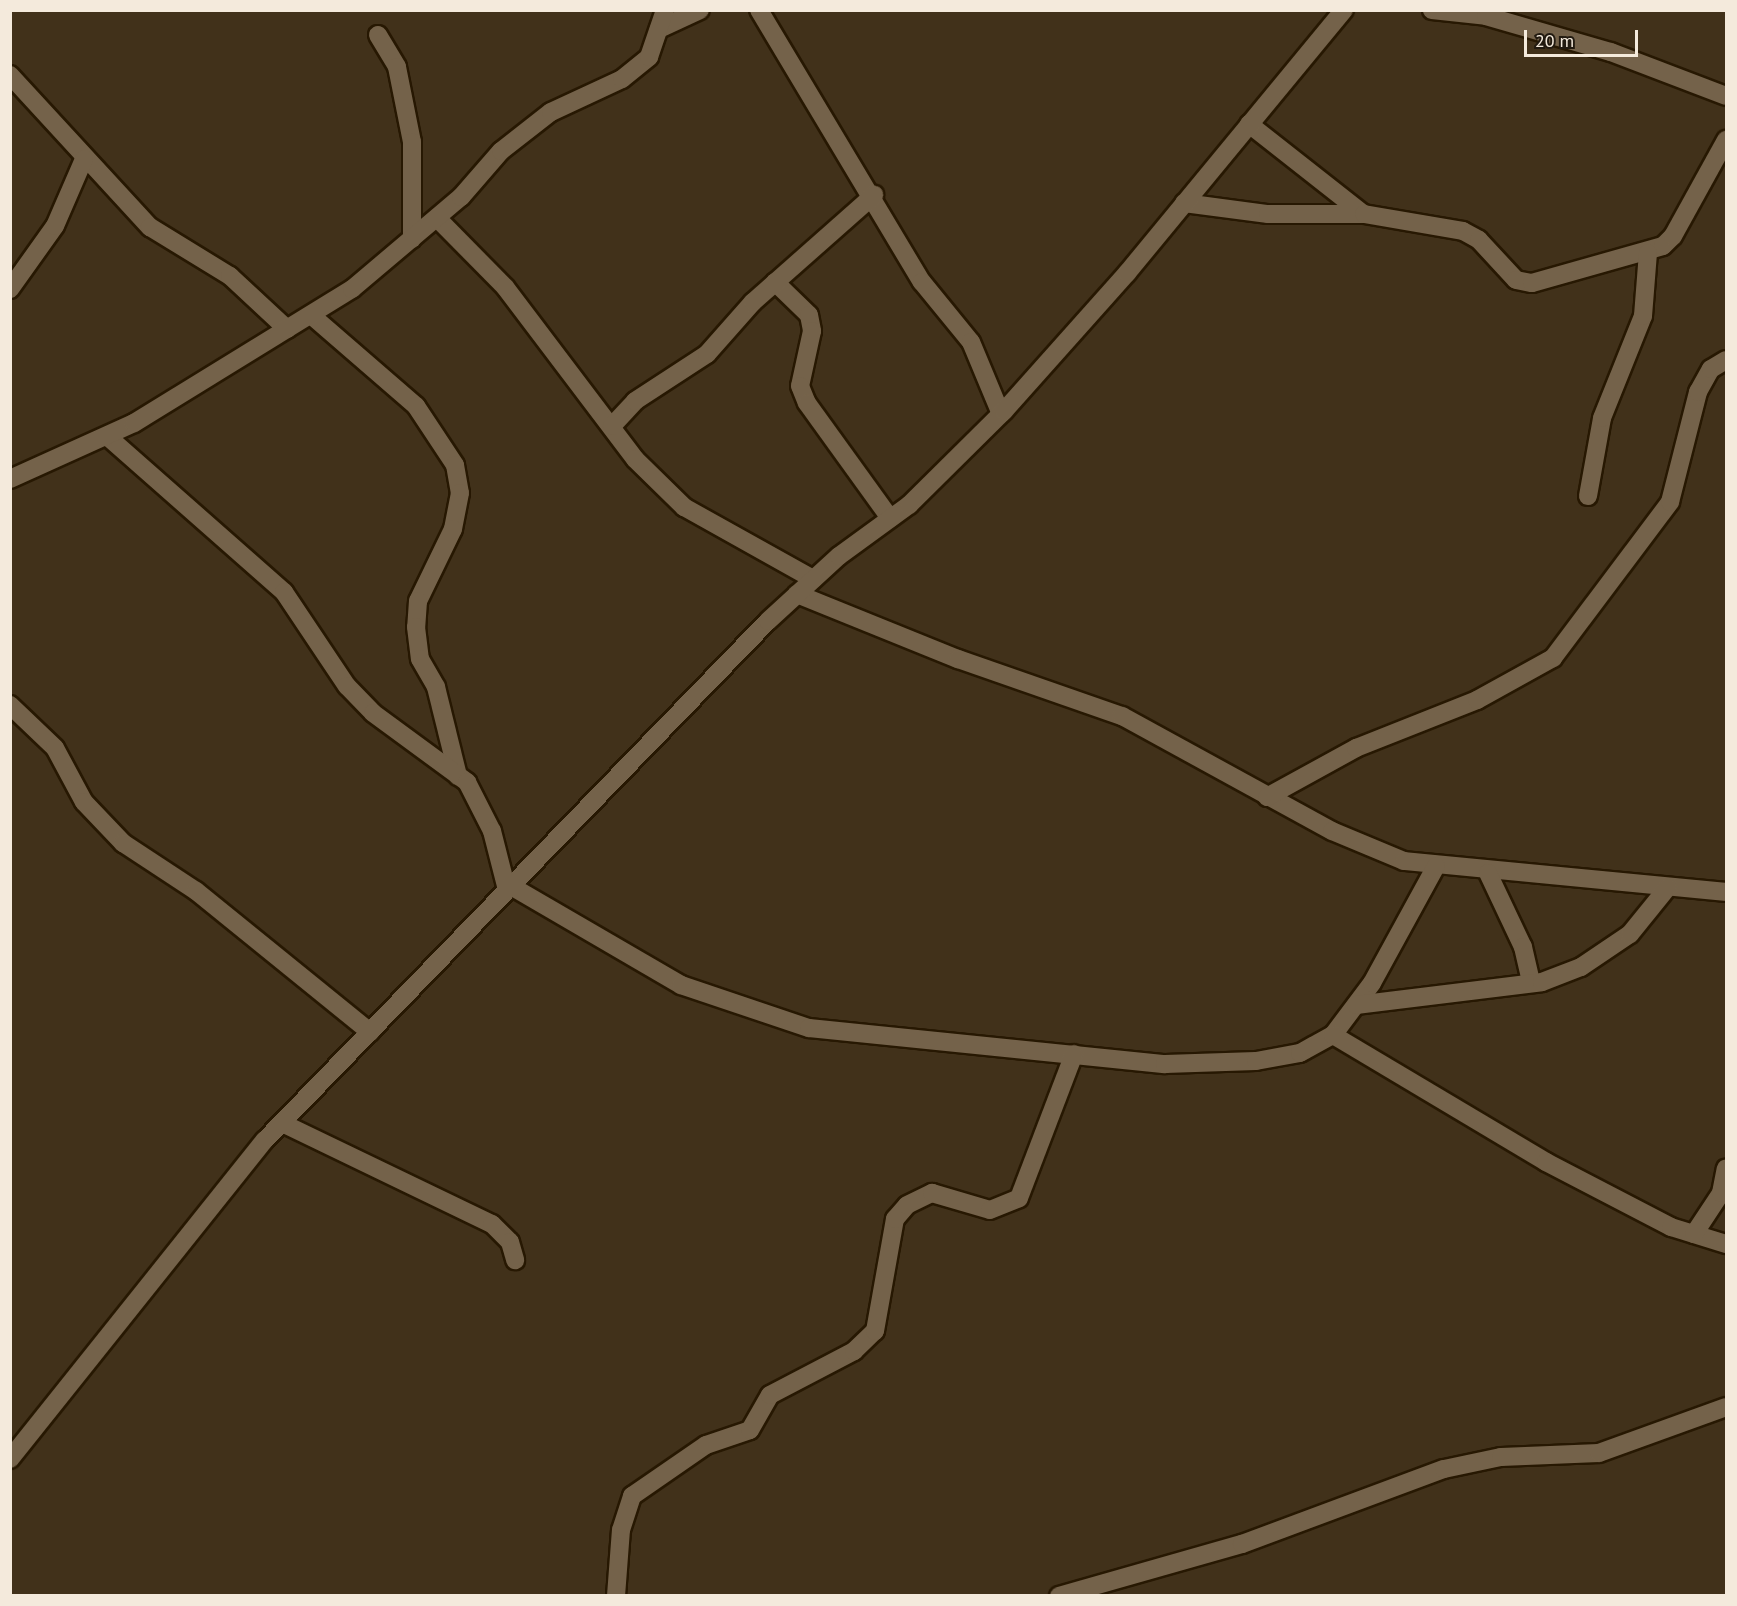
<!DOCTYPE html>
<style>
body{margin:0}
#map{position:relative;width:1737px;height:1606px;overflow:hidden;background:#41311a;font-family:"PT Sans",sans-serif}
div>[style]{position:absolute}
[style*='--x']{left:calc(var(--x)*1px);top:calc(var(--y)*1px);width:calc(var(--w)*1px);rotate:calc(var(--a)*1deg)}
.roads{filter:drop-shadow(2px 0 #271802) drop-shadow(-2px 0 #271802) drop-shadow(0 2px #271802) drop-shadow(0 -2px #271802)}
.street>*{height:18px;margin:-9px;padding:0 9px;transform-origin:9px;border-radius:9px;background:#74624a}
span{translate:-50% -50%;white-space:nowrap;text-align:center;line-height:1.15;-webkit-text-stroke:4.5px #221a10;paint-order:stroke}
.frame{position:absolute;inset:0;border:12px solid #f4eadc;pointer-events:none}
.scale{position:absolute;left:1524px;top:30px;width:114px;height:27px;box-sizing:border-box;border:3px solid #f4eadc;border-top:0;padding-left:8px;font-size:18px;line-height:21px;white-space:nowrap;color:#f4eadc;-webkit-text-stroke:4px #221a10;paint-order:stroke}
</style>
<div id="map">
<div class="roads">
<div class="street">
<i style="--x:759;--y:10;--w:317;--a:59.1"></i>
<i style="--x:922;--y:282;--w:77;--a:50.8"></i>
<i style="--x:971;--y:342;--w:78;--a:67.4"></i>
<i style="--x:1432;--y:10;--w:54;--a:6.3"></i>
<i style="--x:1486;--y:16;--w:130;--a:16.1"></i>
<i style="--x:1611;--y:52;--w:123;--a:20.9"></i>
<i style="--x:659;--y:29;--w:45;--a:-24.9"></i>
<i style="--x:378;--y:35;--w:37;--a:59"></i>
<i style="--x:397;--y:67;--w:76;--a:78.7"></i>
<i style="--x:412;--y:142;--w:97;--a:90"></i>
<i style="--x:10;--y:75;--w:207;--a:47.4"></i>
<i style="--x:150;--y:227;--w:94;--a:31.5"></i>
<i style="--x:230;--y:276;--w:78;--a:42.9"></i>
<i style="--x:1249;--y:124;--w:144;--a:38.2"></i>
<i style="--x:1184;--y:203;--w:85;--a:7.5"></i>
<i style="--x:1268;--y:214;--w:96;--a:0"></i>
<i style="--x:1364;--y:214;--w:100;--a:9.7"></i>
<i style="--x:1463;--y:231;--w:18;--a:29"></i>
<i style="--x:1479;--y:240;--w:54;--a:47.2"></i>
<i style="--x:1516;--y:280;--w:16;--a:11"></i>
<i style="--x:1532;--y:283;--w:136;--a:-15.8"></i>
<i style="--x:1663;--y:246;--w:14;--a:-45"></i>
<i style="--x:1673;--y:236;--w:110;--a:-61.1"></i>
<i style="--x:437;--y:218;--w:97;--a:45.4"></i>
<i style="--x:505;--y:287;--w:216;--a:52.9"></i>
<i style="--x:635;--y:459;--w:69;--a:44.4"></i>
<i style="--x:684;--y:507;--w:148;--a:29.2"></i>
<i style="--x:775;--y:282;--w:47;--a:44.1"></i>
<i style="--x:809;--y:315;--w:16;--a:79"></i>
<i style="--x:812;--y:331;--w:56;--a:102.3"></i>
<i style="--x:800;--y:386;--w:18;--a:68"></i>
<i style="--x:807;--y:403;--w:142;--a:54.2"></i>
<i style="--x:10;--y:289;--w:77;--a:-54.5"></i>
<i style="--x:55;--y:226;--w:73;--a:-66.6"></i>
<i style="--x:311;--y:315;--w:139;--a:40.9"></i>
<i style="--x:416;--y:406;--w:71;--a:56.5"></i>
<i style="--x:455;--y:465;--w:28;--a:80"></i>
<i style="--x:460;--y:493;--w:37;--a:101"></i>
<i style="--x:453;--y:529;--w:80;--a:115.9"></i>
<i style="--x:418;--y:601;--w:26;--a:94"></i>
<i style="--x:416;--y:627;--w:32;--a:83"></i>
<i style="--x:420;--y:659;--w:32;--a:60"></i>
<i style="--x:436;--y:687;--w:92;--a:76.1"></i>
<i style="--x:612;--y:426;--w:34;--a:-47"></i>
<i style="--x:635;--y:401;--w:86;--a:-33.1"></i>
<i style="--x:707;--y:354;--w:69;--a:-48.5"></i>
<i style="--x:753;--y:302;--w:162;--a:-41.5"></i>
<i style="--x:107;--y:436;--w:236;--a:41.4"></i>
<i style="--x:284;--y:592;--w:113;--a:56.2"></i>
<i style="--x:347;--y:686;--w:37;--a:46"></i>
<i style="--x:373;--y:713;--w:117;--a:36.3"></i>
<i style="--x:467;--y:782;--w:55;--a:63"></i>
<i style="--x:492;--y:831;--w:61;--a:75.7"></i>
<i style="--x:10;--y:479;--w:136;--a:-24.3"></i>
<i style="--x:134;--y:423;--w:256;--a:-31.6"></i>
<i style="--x:352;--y:289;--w:143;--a:-40.2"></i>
<i style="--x:461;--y:197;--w:61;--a:-49"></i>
<i style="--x:501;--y:151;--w:63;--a:-38"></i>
<i style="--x:551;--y:112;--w:78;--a:-24.9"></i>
<i style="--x:622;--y:79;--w:35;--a:-39"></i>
<i style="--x:649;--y:57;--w:50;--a:-71.2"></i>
<i style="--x:1588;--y:496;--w:79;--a:-79.8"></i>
<i style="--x:1602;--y:418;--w:110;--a:-68.1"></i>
<i style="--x:1643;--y:316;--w:63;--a:-85.5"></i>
<i style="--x:797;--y:594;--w:174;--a:22"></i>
<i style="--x:958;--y:659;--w:174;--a:19.2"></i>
<i style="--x:1122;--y:716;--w:239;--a:28.7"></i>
<i style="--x:1332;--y:831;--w:78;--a:22.6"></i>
<i style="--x:1404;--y:861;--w:323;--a:5.5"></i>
<i style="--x:10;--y:705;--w:62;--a:43.7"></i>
<i style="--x:55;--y:748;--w:61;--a:61.8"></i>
<i style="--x:84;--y:802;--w:57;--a:46.4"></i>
<i style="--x:123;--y:843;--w:87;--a:33.3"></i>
<i style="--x:196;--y:891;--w:224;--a:39"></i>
<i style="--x:1267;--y:797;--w:102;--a:-28.8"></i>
<i style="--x:1356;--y:748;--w:130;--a:-21.6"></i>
<i style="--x:1477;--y:700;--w:87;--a:-28.9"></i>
<i style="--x:1553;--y:658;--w:195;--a:-53.1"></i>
<i style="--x:1670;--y:502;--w:114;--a:-75.7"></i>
<i style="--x:1698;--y:392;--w:26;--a:-61"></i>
<i style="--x:1711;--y:369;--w:17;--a:-31"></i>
<i style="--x:1488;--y:873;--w:82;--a:64.7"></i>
<i style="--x:1523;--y:947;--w:37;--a:77"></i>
<i style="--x:511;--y:886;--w:197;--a:30.2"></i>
<i style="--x:681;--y:985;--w:135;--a:18.6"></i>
<i style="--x:809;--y:1028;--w:358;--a:5.8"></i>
<i style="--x:1165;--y:1064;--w:91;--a:-1.9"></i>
<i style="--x:1256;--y:1061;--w:45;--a:-10.3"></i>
<i style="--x:1300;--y:1053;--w:38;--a:-29"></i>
<i style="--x:1333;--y:1035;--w:65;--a:-53.1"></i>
<i style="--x:1372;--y:983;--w:133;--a:-61.3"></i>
<i style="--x:1356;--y:1005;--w:187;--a:-7"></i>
<i style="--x:1542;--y:982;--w:42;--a:-21"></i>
<i style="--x:1581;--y:967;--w:59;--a:-34"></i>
<i style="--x:1630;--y:934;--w:60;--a:-51"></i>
<i style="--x:1333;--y:1035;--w:248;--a:30.8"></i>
<i style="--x:1546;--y:1162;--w:141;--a:27.5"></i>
<i style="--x:1671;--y:1227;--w:58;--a:17.2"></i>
<i style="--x:282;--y:1123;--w:233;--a:25.7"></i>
<i style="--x:492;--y:1224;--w:25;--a:45"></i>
<i style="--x:510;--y:1242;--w:19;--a:74"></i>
<i style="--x:1694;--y:1234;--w:49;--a:-56.6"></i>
<i style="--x:1721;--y:1193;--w:25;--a:-79"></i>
<i style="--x:10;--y:1459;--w:408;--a:-51.4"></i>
<i style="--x:265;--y:1140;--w:723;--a:-45.9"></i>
<i style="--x:768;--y:621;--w:96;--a:-42.5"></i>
<i style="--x:839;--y:556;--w:87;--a:-36.1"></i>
<i style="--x:909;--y:505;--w:134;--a:-44.7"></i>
<i style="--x:1004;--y:411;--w:185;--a:-48.3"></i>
<i style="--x:1127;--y:273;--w:341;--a:-50.5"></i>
<i style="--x:616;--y:1596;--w:66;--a:-85.7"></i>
<i style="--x:621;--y:1530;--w:36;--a:-72"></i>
<i style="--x:632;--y:1496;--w:90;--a:-34.6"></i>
<i style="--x:706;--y:1445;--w:46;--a:-18.8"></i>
<i style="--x:750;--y:1430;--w:40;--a:-60.3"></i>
<i style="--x:770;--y:1395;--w:95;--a:-27.6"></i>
<i style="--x:854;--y:1351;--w:29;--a:-44"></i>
<i style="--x:875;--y:1331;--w:114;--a:-79.9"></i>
<i style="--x:895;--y:1219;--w:18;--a:-49"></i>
<i style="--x:907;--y:1205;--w:28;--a:-26"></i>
<i style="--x:932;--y:1193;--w:60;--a:16.3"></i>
<i style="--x:990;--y:1210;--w:31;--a:-22"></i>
<i style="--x:1019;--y:1198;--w:154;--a:-69.1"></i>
<i style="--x:1059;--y:1596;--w:190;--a:-15.9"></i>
<i style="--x:1242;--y:1544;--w:215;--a:-20.4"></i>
<i style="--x:1444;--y:1469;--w:58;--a:-11.9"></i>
<i style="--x:1501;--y:1457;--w:98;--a:-2.3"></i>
<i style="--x:1599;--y:1453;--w:135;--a:-19.9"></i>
</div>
</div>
<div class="frame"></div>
<div class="scale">20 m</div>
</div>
